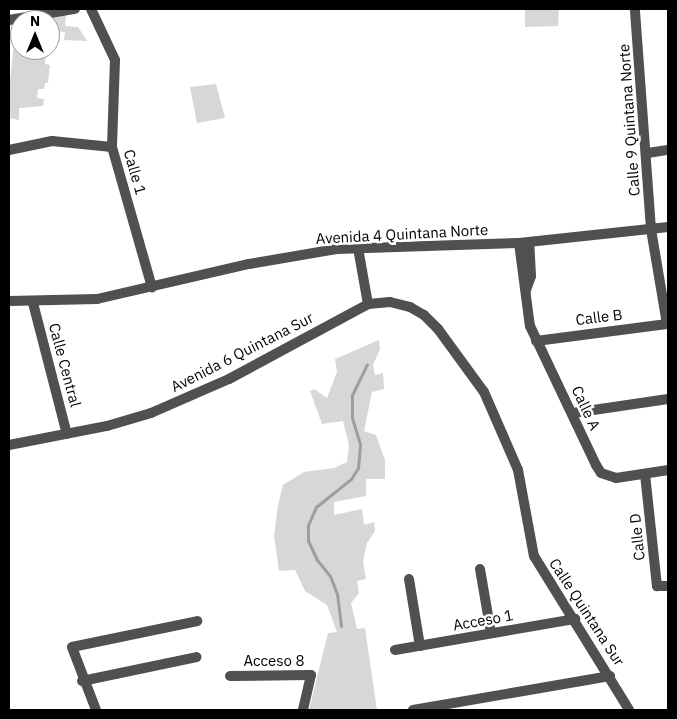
<!DOCTYPE html>
<style>
body{margin:0}
#map{position:relative;width:677px;height:719px;overflow:hidden;background:#fff;font-family:"IBM Plex Sans",sans-serif}
div>[style]{position:absolute}
[style*='--x']{left:calc(var(--x)*1px);top:calc(var(--y)*1px);width:calc(var(--w)*1px);rotate:calc(var(--a)*1deg)}
.green>*{inset:0;background:#d7d7d7}
.stream>*{height:3px;margin:-1.5px;padding:0 1.5px;transform-origin:1.5px;border-radius:1.5px;background:#9e9e9e}
.minor>*{height:10px;margin:-5px;padding:0 5px;transform-origin:5px;border-radius:5px;background:#505050}
span{translate:-50% -50%;white-space:nowrap;text-align:center;line-height:1.15;-webkit-text-stroke:5px #fff;paint-order:stroke}
.street-label{font-size:15px;color:#000}
.frame{position:absolute;inset:0;border:10px solid #000;pointer-events:none}
.north{position:absolute;left:10px;top:10px;width:50px;height:50px;box-sizing:border-box;background:#fff;border:1px solid #999;border-radius:50%;rotate:0deg;font-size:14px;font-weight:700;line-height:20px;text-align:center;color:#000}
.north::after{content:'';display:block;margin:auto;width:18px;height:22px;background:#000;clip-path:polygon(50% 0,100% 100%,50% 72%,0 100%)}
</style>
<div id="map">
<div class="green">
<i style="clip-path:polygon(525px 9px,559px 9px,558px 26px,525px 27px)"></i>
<i style="clip-path:polygon(66px 14px,65px 26px,78px 27px,87px 41px,64px 40px,65px 32px,52px 31px,50px 38px,50px 20px,29px 20px)"></i>
<i style="clip-path:polygon(20px 21px,20px 50px,46px 50px,45px 64px,50px 65px,48px 83px,45px 83px,44px 89px,38px 89px,37px 98px,44px 99px,43px 106px,19px 108px,19px 120px,9px 118px,9px 91px,16px 24px)"></i>
<i style="clip-path:polygon(216px 84px,225px 118px,197px 123px,190px 87px)"></i>
<i style="clip-path:polygon(379px 340px,380px 349px,373px 365px,375px 375px,383px 373px,384px 389px,372px 392px,364px 431px,376px 435px,385px 460px,385px 479px,366px 479px,366px 496px,334px 502px,334px 515px,362px 509px,364px 525px,374px 522px,375px 531px,367px 543px,363px 562px,366px 579px,357px 581px,359px 593px,351px 603px,357px 629px,365px 628px,377px 710px,309px 710px,328px 633px,337px 632px,327px 605px,305px 591px,295px 570px,279px 571px,274px 536px,278px 505px,283px 485px,304px 472px,334px 468px,347px 462px,349px 445px,343px 421px,322px 424px,310px 391px,314px 389px,327px 398px,337px 372px,335px 359px)"></i>
</div>
<div class="stream">
<i style="--x:341;--y:626;--w:32;--a:-97"></i>
<i style="--x:337;--y:594;--w:19;--a:-111"></i>
<i style="--x:330;--y:576;--w:21;--a:-129"></i>
<i style="--x:317;--y:560;--w:21;--a:-115"></i>
<i style="--x:308;--y:541;--w:16;--a:-90"></i>
<i style="--x:308;--y:525;--w:20;--a:-66"></i>
<i style="--x:316;--y:507;--w:45;--a:-38.7"></i>
<i style="--x:351;--y:479;--w:13;--a:-58"></i>
<i style="--x:358;--y:468;--w:24;--a:-85"></i>
<i style="--x:360;--y:444;--w:27;--a:-107"></i>
<i style="--x:352;--y:418;--w:23;--a:-90"></i>
<i style="--x:352;--y:395;--w:34;--a:-64"></i>
</div>
<div class="minor">
<i style="--x:91;--y:9;--w:56;--a:64.8"></i>
<i style="--x:115;--y:60;--w:87;--a:92"></i>
<i style="--x:112;--y:147;--w:146;--a:74.1"></i>
<i style="--x:9;--y:20;--w:67;--a:-9.5"></i>
<i style="--x:9;--y:150;--w:44;--a:-11.8"></i>
<i style="--x:52;--y:141;--w:60;--a:5.7"></i>
<i style="--x:648;--y:153;--w:20;--a:-9"></i>
<i style="--x:519;--y:243;--w:84;--a:82.5"></i>
<i style="--x:530;--y:326;--w:154;--a:64.6"></i>
<i style="--x:596;--y:465;--w:9;--a:58"></i>
<i style="--x:601;--y:473;--w:16;--a:18"></i>
<i style="--x:616;--y:478;--w:53;--a:-8.7"></i>
<i style="--x:358;--y:248;--w:57;--a:79.9"></i>
<i style="--x:526;--y:290;--w:15;--a:-70"></i>
<i style="--x:531;--y:276;--w:34;--a:-93"></i>
<i style="--x:9;--y:301;--w:88;--a:-1.3"></i>
<i style="--x:97;--y:299;--w:156;--a:-13"></i>
<i style="--x:249;--y:264;--w:89;--a:-9.7"></i>
<i style="--x:337;--y:249;--w:182;--a:-1.9"></i>
<i style="--x:519;--y:243;--w:150;--a:-6.1"></i>
<i style="--x:33;--y:303;--w:135;--a:75.5"></i>
<i style="--x:536;--y:341;--w:132;--a:-7.4"></i>
<i style="--x:667;--y:324;--w:96;--a:-99.6"></i>
<i style="--x:651;--y:229;--w:221;--a:-94.2"></i>
<i style="--x:573;--y:413;--w:96;--a:-8.4"></i>
<i style="--x:9;--y:445;--w:100;--a:-11"></i>
<i style="--x:107;--y:426;--w:46;--a:-16.5"></i>
<i style="--x:151;--y:413;--w:85;--a:-23.6"></i>
<i style="--x:229;--y:379;--w:158;--a:-28.3"></i>
<i style="--x:368;--y:304;--w:22;--a:-5"></i>
<i style="--x:390;--y:302;--w:21;--a:14"></i>
<i style="--x:410;--y:307;--w:16;--a:30"></i>
<i style="--x:424;--y:315;--w:20;--a:45"></i>
<i style="--x:438;--y:329;--w:78;--a:53.9"></i>
<i style="--x:484;--y:392;--w:85;--a:66.4"></i>
<i style="--x:518;--y:470;--w:87;--a:79.5"></i>
<i style="--x:534;--y:556;--w:181;--a:58.3"></i>
<i style="--x:645;--y:474;--w:113;--a:83.9"></i>
<i style="--x:657;--y:586;--w:11;--a:0"></i>
<i style="--x:480;--y:569;--w:65;--a:80.2"></i>
<i style="--x:409;--y:579;--w:68;--a:80.7"></i>
<i style="--x:395;--y:650;--w:183;--a:-9.8"></i>
<i style="--x:230;--y:676;--w:81;--a:-0.7"></i>
<i style="--x:311;--y:675;--w:36;--a:103"></i>
<i style="--x:82;--y:681;--w:117;--a:-11.8"></i>
<i style="--x:96;--y:710;--w:67;--a:-110.9"></i>
<i style="--x:72;--y:647;--w:128;--a:-11.7"></i>
<i style="--x:413;--y:710;--w:200;--a:-9.8"></i>
</div>
<div class="street-label">
<span style="left:629px;top:120px;rotate:-94deg">Calle 9 Quintana Norte</span>
<span style="left:135px;top:172px;rotate:74deg">Calle 1</span>
<span style="left:402px;top:234px;rotate:-3deg">Avenida 4 Quintana Norte</span>
<span style="left:599px;top:317px;rotate:-7deg">Calle B</span>
<span style="left:242px;top:352px;rotate:-27deg">Avenida 6 Quintana Sur</span>
<span style="left:65px;top:365px;rotate:75deg">Calle Central</span>
<span style="left:586px;top:408px;rotate:65deg">Calle A</span>
<span style="left:637px;top:537px;rotate:-96deg">Calle D</span>
<span style="left:587px;top:612px;rotate:57deg">Calle Quintana Sur</span>
<span style="left:483px;top:620px;rotate:-10deg">Acceso 1</span>
<span style="left:274px;top:661px">Acceso 8</span>
</div>
<div class="frame"></div>
<div class="north">N</div>
</div>
